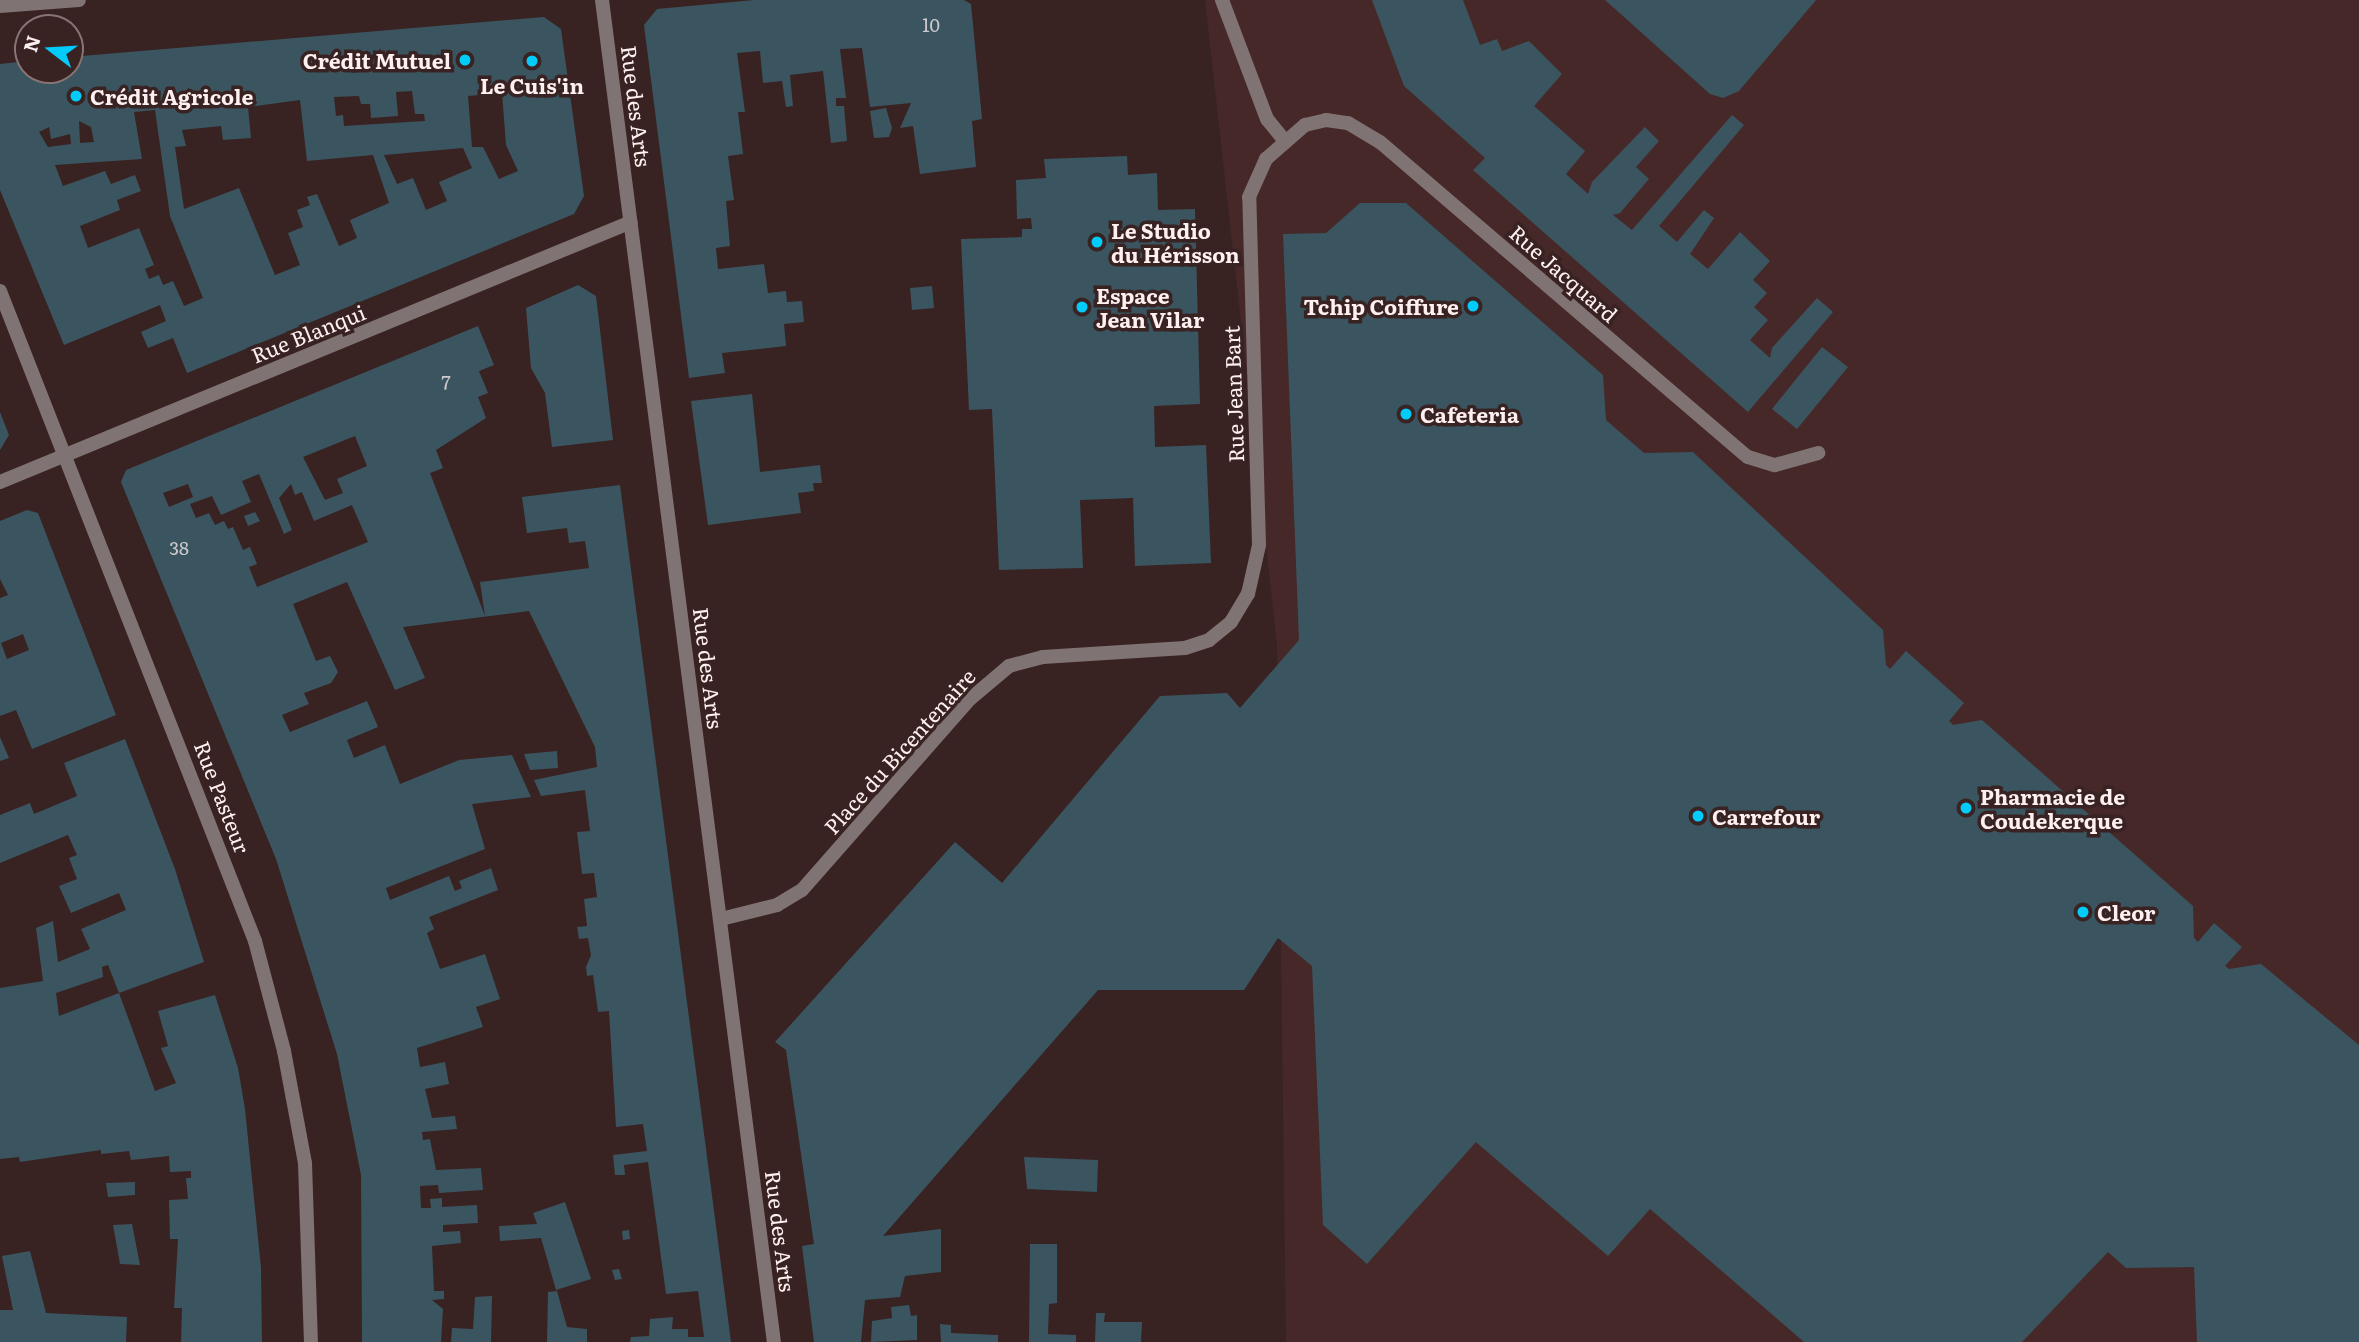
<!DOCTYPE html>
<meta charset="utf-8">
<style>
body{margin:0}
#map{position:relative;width:2359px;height:1342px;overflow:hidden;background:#392222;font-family:Literata,serif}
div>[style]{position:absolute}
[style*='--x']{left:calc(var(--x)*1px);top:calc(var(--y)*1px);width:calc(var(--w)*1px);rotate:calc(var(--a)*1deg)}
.built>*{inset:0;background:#462829}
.building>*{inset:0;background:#3a555f}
.pedestrian>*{height:14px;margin:-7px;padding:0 7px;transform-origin:7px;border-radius:7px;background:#807373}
.minor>*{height:14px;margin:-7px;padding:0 7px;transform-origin:7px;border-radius:7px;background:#807373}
.tertiary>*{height:14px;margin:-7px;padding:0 7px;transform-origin:7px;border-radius:7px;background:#807373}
.dots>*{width:19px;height:19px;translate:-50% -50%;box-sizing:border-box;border:4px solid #392222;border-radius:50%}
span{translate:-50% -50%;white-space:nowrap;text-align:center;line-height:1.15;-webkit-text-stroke:7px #392222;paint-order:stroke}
.number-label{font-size:18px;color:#cdc9cc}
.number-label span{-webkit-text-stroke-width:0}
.poi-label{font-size:21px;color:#fef0f0;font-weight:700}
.right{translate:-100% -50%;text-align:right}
.left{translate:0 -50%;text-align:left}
.street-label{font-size:21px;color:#fef0f0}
.north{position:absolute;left:14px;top:14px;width:70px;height:70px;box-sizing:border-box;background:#392222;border:2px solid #887474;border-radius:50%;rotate:287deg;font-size:19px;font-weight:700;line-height:28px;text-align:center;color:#fef0f0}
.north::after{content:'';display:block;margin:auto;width:24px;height:32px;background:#00cbf9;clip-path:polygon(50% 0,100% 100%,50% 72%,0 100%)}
</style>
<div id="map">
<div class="built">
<i style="clip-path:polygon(1205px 0,2359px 0,2359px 1342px,1286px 1342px,1277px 645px)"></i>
</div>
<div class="building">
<i style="clip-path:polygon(754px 0,964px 0,971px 4px,982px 119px,972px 121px,976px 167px,920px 174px,913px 126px,900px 128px,911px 103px,870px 107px,862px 48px,840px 49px,846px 98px,836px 98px,836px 106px,844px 106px,847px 141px,831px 143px,823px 71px,790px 75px,793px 106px,786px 107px,782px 81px,763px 83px,760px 51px,737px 53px,745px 112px,738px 112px,743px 154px,728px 156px,734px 200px,726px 201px,730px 246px,716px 248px,718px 269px,764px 264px,768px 293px,786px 291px,787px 302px,802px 301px,804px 322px,784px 324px,786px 346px,722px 353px,725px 373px,689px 378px,644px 25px,657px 9px)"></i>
<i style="clip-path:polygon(1372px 0,1463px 0,1480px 45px,1497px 39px,1502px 51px,1529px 41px,1562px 74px,1534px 106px,1585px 151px,1566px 174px,1588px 194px,1592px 182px,1645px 127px,1659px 141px,1636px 167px,1649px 179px,1620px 213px,1613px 215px,1632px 230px,1732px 115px,1744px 125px,1659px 226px,1677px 242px,1704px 210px,1714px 218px,1690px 254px,1708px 269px,1740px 232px,1770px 261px,1753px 280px,1767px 293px,1754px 307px,1768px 320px,1750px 340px,1770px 358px,1772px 348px,1817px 298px,1833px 312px,1748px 412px,1473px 170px,1485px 158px,1404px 86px)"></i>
<i style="clip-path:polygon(1605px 0,1816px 0,1739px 91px,1723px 98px,1710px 94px)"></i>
<i style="clip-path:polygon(evenodd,544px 17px,561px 29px,584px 196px,574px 214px,187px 373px,173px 338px,148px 348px,141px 332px,166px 321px,160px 305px,64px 345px,0 190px,0 64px,28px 61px,28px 70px,70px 70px,70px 57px,544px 17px,412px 91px,415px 114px,424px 114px,425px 121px,344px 126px,343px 115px,336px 116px,334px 97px,359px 96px,361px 104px,370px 104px,371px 118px,398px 116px,396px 92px,412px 91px,544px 17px,502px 93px,506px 145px,518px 171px,499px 179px,483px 147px,472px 147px,468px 96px,502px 93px,544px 17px,300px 100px,307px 161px,373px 155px,389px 203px,350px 220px,357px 238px,339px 246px,317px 194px,307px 197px,310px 205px,297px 210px,303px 227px,288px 233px,300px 265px,275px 275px,239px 188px,184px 209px,175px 147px,186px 146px,182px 130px,221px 126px,223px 140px,251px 138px,248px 107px,300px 100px,544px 17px,155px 110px,170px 216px,203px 298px,184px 306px,173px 281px,163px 285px,159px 275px,149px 279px,145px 269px,154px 265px,139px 228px,88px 248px,80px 226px,120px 210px,117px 200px,141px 191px,135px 175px,111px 184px,105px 171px,63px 186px,55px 165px,142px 159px,134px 112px,155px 110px,544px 17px,79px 121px,91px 127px,94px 142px,80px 143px,79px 121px,544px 17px,49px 127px,51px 139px,70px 134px,71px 144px,48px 147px,39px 132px,49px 127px,544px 17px,463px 148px,472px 168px,439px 182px,447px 201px,426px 210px,413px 178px,397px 184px,384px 155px,463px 148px)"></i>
<i style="clip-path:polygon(886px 108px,892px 128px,889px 137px,874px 138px,870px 111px)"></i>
<i style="clip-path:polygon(1127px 156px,1128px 175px,1157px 173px,1158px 210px,1195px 209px,1200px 404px,1154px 406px,1155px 447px,1206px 445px,1211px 563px,1135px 566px,1133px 498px,1080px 500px,1083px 568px,999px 570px,992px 409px,969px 410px,961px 239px,1022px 237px,1022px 229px,1032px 229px,1031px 218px,1017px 219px,1016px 180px,1046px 178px,1044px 159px)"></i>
<i style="clip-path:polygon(1360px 203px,1406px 203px,1603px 375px,1606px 420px,1644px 453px,1693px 452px,1883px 630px,1886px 665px,1890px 669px,1906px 651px,1964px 703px,1949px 721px,1953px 725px,1982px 720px,2193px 906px,2194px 938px,2198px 942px,2214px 923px,2242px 947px,2225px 966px,2229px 969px,2261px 964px,2359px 1045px,2359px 1342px,2197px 1342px,2194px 1267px,2126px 1268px,2108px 1252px,2022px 1342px,1804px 1342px,1650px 1209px,1608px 1256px,1476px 1142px,1367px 1264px,1323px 1225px,1312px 966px,1278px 938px,1244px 990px,1098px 990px,883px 1236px,941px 1229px,941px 1272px,905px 1276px,900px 1297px,865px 1300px,861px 1342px,814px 1342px,802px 1246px,814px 1244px,786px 1050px,775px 1042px,955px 842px,1002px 883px,1160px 696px,1227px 693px,1240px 708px,1299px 640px,1283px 234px,1326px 233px)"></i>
<i style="clip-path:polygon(578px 285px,596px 296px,613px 440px,552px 447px,545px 393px,531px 368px,526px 308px)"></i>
<i style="clip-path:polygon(932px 286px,934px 308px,912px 310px,910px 288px)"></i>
<i style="clip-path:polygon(evenodd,478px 326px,494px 365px,479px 371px,488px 393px,478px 397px,486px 418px,436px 450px,443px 468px,430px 473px,485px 616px,480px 582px,589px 568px,585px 541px,569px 543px,567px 528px,527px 533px,522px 497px,620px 485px,731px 1342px,630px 1342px,631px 1337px,649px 1336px,650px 1319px,673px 1317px,672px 1329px,688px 1329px,688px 1337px,704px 1337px,698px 1291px,666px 1294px,648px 1162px,624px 1165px,625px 1175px,615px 1175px,613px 1155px,647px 1151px,643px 1124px,616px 1127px,609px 1011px,598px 1012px,593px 975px,587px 976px,586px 967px,591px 955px,588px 938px,579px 939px,577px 927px,587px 926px,584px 899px,597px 897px,594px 873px,582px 874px,577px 832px,590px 831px,585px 790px,541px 796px,534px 780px,597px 767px,595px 747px,529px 611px,403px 627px,425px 678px,395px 690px,347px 582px,293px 604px,316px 661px,330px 656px,338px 672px,331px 683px,304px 693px,309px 704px,282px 715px,290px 732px,367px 701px,378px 727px,347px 740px,354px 758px,385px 745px,400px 784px,459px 760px,512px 755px,531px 797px,472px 804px,485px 849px,386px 888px,390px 900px,449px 876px,455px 891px,462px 888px,459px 881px,491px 868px,498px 890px,429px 917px,434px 929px,427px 933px,440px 969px,485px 954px,500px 999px,476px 1007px,483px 1027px,417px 1048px,420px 1067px,445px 1062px,449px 1084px,425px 1089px,432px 1118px,455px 1116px,457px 1129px,422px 1132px,423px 1140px,430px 1139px,436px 1170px,481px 1168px,483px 1190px,439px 1193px,438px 1185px,420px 1186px,421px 1208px,431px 1208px,430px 1199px,442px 1198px,442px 1207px,477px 1205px,478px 1223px,443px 1225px,443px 1232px,460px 1231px,461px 1243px,432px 1246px,434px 1291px,444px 1291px,444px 1299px,432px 1300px,443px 1309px,441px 1342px,362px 1342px,361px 1175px,337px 1054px,276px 859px,121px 482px,126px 470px,478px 326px,355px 436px,367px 466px,337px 479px,343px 493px,325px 500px,303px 457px,355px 436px,478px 326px,259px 474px,284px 534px,292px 530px,279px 498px,291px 484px,295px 495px,302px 492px,314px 521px,352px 505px,368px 542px,257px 587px,249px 567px,257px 564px,250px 547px,243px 550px,233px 527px,228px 529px,224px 521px,215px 525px,209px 513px,196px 518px,190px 504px,212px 496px,221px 515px,251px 502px,242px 481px,259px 474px,478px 326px,188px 484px,193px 497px,169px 507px,163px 493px,188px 484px)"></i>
<i style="clip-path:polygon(1822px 347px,1848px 367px,1797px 429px,1772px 409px)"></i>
<i style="clip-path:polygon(752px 394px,760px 472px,820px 465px,822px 483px,813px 483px,814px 491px,798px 493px,801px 513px,708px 525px,691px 401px)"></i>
<i style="clip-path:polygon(0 412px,9px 435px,0 450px)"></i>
<i style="clip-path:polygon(evenodd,27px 510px,38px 513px,116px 715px,32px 749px,16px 710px,0 716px,0 598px,8px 595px,0 579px,0 521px,27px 510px,23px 634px,29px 650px,7px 659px,1px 643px,23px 634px)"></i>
<i style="clip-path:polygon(255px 512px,260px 521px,248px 526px,244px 516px)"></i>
<i style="clip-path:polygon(0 737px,9px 758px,0 761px)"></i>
<i style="clip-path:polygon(125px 739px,175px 869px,204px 962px,119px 993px,108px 965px,102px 967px,103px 977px,56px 993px,59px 1016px,119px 993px,155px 1091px,176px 1083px,161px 1048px,168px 1046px,158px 1011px,215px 995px,238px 1068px,245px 1109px,261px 1268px,262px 1342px,181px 1342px,182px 1308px,174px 1308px,178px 1239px,170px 1239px,169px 1200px,188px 1199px,186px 1178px,191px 1178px,191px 1171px,170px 1172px,169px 1156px,131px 1160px,129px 1151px,101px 1154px,101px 1150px,20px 1162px,19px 1157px,0 1159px,0 988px,43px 981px,36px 928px,53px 921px,58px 962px,90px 949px,81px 929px,126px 910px,119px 893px,71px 913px,59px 886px,77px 879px,69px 858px,77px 855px,68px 835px,0 863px,0 815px,30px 803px,34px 814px,77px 796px,64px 763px)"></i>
<i style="clip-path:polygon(557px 751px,558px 768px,530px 770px,524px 754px)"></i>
<i style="clip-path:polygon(1024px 1157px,1098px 1160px,1097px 1192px,1027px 1189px)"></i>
<i style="clip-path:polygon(135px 1182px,135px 1195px,108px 1197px,106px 1183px)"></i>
<i style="clip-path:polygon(565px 1202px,591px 1279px,556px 1290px,541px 1238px,500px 1241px,499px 1226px,537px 1224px,533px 1213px)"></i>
<i style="clip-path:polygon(132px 1224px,140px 1265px,120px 1264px,113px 1225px)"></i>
<i style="clip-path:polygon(629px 1230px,630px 1239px,623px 1240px,622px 1231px)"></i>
<i style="clip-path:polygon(1030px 1244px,1057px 1244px,1057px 1303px,1049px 1304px,1048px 1334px,1076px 1335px,1076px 1342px,1029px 1342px)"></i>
<i style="clip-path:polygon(30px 1251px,46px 1313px,127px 1317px,126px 1342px,0 1342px,0 1310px,13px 1310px,2px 1256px)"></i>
<i style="clip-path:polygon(619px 1269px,622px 1279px,615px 1280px,612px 1270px)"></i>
<i style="clip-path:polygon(557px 1291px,567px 1327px,587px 1329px,587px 1342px,547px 1342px,548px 1292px)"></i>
<i style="clip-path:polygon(492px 1296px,491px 1342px,451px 1342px,452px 1328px,473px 1329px,475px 1297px)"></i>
<i style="clip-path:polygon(909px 1305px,911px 1316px,917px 1315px,917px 1340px,871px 1342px,872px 1321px,892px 1318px,891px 1307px)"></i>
<i style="clip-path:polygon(1096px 1313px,1105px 1313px,1104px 1322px,1142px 1322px,1141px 1342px,1095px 1342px)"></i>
<i style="clip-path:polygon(940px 1324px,951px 1325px,951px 1333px,998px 1335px,998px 1342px,941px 1342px)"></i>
</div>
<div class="pedestrian">
<i style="--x:1222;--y:0;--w:127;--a:69.3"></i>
<i style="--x:1267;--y:119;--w:27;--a:51"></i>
</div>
<div class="minor">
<i style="--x:0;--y:6;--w:79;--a:-4.3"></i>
<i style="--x:0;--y:482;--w:682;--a:-22.39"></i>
<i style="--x:721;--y:919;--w:58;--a:-14"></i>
<i style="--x:777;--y:905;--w:29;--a:-31"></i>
<i style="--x:802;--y:890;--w:254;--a:-48.7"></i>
<i style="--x:970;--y:699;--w:51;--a:-40.2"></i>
<i style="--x:1009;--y:666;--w:35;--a:-15"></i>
<i style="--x:1043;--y:657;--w:142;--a:-3.6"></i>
<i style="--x:1185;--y:648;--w:25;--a:-18"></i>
<i style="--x:1209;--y:640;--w:28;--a:-39"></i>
<i style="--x:1231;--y:622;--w:33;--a:-59"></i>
<i style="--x:1248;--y:594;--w:50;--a:-77.3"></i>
<i style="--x:1259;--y:545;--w:348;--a:-91.6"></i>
<i style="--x:1249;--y:197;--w:42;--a:-65.9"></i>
<i style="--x:1266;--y:159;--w:52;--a:-41.1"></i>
<i style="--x:1305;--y:125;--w:22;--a:-13"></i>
<i style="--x:1326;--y:120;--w:22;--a:8"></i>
<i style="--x:1348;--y:123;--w:37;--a:31"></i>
<i style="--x:1380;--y:142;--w:484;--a:40.6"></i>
<i style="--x:1748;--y:457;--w:28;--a:17"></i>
<i style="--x:1775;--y:465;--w:45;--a:-15.6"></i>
</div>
<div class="tertiary">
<i style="--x:602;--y:0;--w:1353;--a:82.7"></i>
<i style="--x:0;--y:291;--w:698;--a:68.58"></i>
<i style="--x:255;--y:941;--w:114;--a:75.2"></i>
<i style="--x:284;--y:1051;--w:114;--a:79.4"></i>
<i style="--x:305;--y:1163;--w:179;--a:88.1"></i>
</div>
<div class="dots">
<i style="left:465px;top:60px;background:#00cbf9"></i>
<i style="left:532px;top:61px;background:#00cbf9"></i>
<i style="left:76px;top:96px;background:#00cbf9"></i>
<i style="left:1097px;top:242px;background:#00cbf9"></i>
<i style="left:1473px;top:306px;background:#00cbf9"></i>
<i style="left:1082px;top:307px;background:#00cbf9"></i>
<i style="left:1406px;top:414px;background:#00cbf9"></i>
<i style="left:1966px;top:808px;background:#00cbf9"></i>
<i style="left:1698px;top:816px;background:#00cbf9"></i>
<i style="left:2083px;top:912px;background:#00cbf9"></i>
</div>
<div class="number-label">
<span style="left:931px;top:25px">10</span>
<span style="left:446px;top:382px">7</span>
<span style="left:179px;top:548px">38</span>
</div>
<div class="poi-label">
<span class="right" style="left:451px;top:60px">Crédit Mutuel</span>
<span style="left:532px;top:85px">Le Cuis'in</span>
<span class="left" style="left:90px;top:96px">Crédit Agricole</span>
<span class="left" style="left:1111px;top:242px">Le Studio<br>du Hérisson</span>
<span class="left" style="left:1096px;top:307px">Espace<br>Jean Vilar</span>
<span class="right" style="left:1459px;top:306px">Tchip Coiffure</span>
<span class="left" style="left:1420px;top:414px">Cafeteria</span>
<span class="left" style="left:1980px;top:808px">Pharmacie de<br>Coudekerque</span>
<span class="left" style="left:1712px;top:816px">Carrefour</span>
<span class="left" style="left:2097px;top:912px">Cleor</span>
</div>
<div class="street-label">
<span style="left:637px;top:106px;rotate:83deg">Rue des Arts</span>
<span style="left:1564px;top:273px;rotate:41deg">Rue Jacquard</span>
<span style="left:308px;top:333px;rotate:-22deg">Rue Blanqui</span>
<span style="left:1233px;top:394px;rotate:-92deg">Rue Jean Bart</span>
<span style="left:709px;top:668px;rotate:83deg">Rue des Arts</span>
<span style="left:899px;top:751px;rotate:-48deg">Place du Bicentenaire</span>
<span style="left:223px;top:797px;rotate:69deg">Rue Pasteur</span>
<span style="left:781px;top:1231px;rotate:83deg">Rue des Arts</span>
</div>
<div class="north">N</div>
</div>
